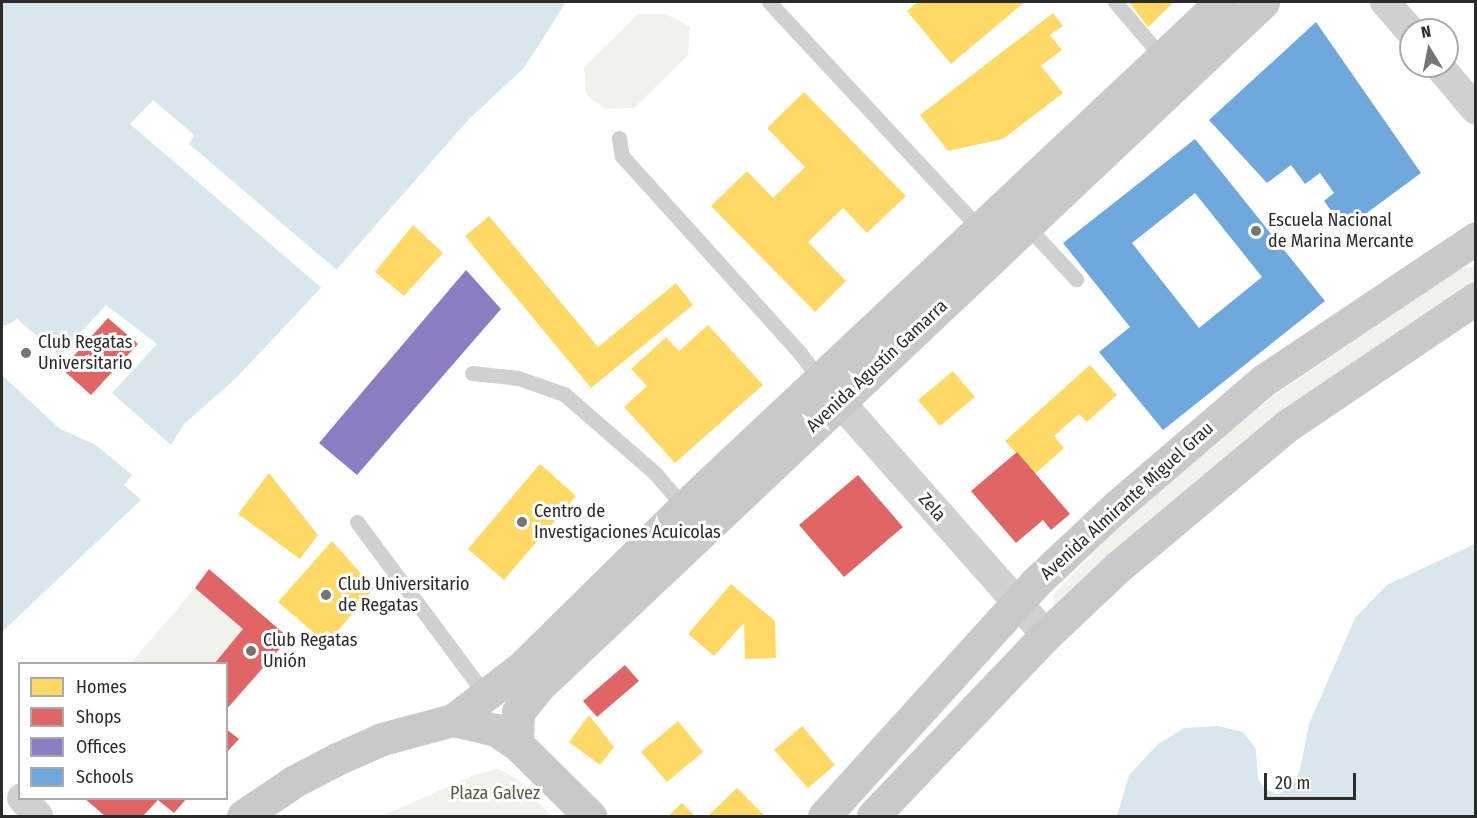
<!DOCTYPE html>
<meta charset="utf-8">
<style>
body{margin:0}
#map{position:relative;width:1477px;height:818px;overflow:hidden;background:#fff;font-family:"Fira Sans Condensed",sans-serif}
div>[style]{position:absolute}
[style*='--x']{left:calc(var(--x)*1px);top:calc(var(--y)*1px);width:calc(var(--w)*1px);rotate:calc(var(--a)*1deg)}
.green>*{inset:0;background:#f0f2eb}
.water>*{inset:0;background:#d8e7ed}
.pier>*{inset:0;background:#fff}
.homes>*{inset:0;background:#ffd966}
.shops>*{inset:0;background:#e06666}
.offices>*{inset:0;background:#8e7cc3}
.schools>*{inset:0;background:#6fa8dc}
.lane>*{height:15px;margin:-7.5px;padding:0 7.5px;transform-origin:7.5px;border-radius:7.5px;background:#d0d0d0}
.street>*{height:30px;margin:-15px;padding:0 15px;transform-origin:15px;border-radius:15px;background:#d0d0d0}
.secondary>*{height:33px;margin:-16.5px;padding:0 16.5px;transform-origin:16.5px;border-radius:16.5px;background:#c9c9c9}
.dots>*{width:16px;height:16px;translate:-50% -50%;box-sizing:border-box;border:3px solid #fff;border-radius:50%}
span{translate:-50% -50%;white-space:nowrap;text-align:center;line-height:1.15;-webkit-text-stroke:6px #fff;paint-order:stroke}
.poi-label{font-size:18px;color:#2b2b2b}
.left{translate:0 -50%;text-align:left}
.street-label{font-size:18px;color:#2b2b2b}
.park-label{font-size:18px;color:#52613f}
.frame{position:absolute;inset:0;border:3px solid #2b2b2b;pointer-events:none}
.legend{position:absolute;left:18px;top:662px;width:210px;height:138px;box-sizing:border-box;background:#fff;border:2px solid #aaa;margin:0;padding:8px 10px;list-style:none;font-size:18px;color:#2b2b2b}
.legend li{display:flex;align-items:center;gap:12px;height:30px}
.legend b{width:30px;border:2px solid #aaa}
.north{position:absolute;left:1399px;top:18px;width:60px;height:60px;box-sizing:border-box;background:#fff;border:2px solid #aaa;border-radius:50%;rotate:350deg;font-size:16px;font-weight:700;line-height:24px;text-align:center;color:#2b2b2b}
.north::after{content:'';display:block;margin:auto;width:21px;height:27px;background:#757575;clip-path:polygon(50% 0,100% 100%,50% 72%,0 100%)}
.scale{position:absolute;left:1264px;top:773px;width:92px;height:27px;box-sizing:border-box;border:3px solid #2b2b2b;border-top:0;padding-left:8px;font-size:18px;line-height:21px;white-space:nowrap;color:#2b2b2b;-webkit-text-stroke:4px #fff;paint-order:stroke}
</style>
<div id="map">
<div class="green">
<i style="clip-path:polygon(638px 14px,666px 14px,690px 27px,688px 55px,634px 108px,605px 109px,586px 94px,584px 67px)"></i>
<i style="clip-path:polygon(1474px 266px,1475px 283px,1056px 610px,1053px 595px,1126px 520px,1273px 396px,1461px 268px)"></i>
<i style="clip-path:polygon(195px 588px,243px 629px,214px 663px,130px 664px)"></i>
<i style="clip-path:polygon(499px 769px,518px 780px,551px 816px,382px 816px,477px 774px)"></i>
</div>
<div class="water">
<i style="clip-path:polygon(2px 2px,566px 2px,524px 68px,469px 119px,316px 293px,236px 378px,184px 424px,171px 445px,112px 393px,157px 344px,106px 305px,60px 355px,17px 319px,5px 326px,2px 323px)"></i>
<i style="clip-path:polygon(2px 375px,60px 429px,96px 445px,132px 475px,124px 485px,141px 500px,2px 632px)"></i>
<i style="clip-path:polygon(1475px 544px,1475px 816px,1117px 816px,1129px 775px,1158px 744px,1184px 728px,1219px 726px,1243px 732px,1256px 749px,1258px 779px,1264px 788px,1277px 794px,1292px 788px,1300px 769px,1309px 724px,1355px 618px,1387px 585px)"></i>
</div>
<div class="pier">
<i style="clip-path:polygon(153px 100px,194px 135px,189px 144px,338px 271px,323px 289px,130px 124px)"></i>
</div>
<div class="homes">
<i style="clip-path:polygon(918px 2px,1025px 2px,951px 64px,907px 11px)"></i>
<i style="clip-path:polygon(1129px 2px,1174px 2px,1148px 27px)"></i>
<i style="clip-path:polygon(1053px 13px,1063px 26px,1050px 35px,1062px 50px,1041px 66px,1063px 93px,1003px 139px,948px 151px,920px 115px)"></i>
<i style="clip-path:polygon(804px 92px,906px 196px,867px 233px,843px 208px,808px 242px,846px 281px,815px 312px,711px 206px,747px 171px,773px 198px,805px 167px,767px 128px)"></i>
<i style="clip-path:polygon(489px 216px,598px 347px,676px 283px,693px 305px,591px 388px,465px 236px)"></i>
<i style="clip-path:polygon(413px 225px,443px 253px,404px 296px,375px 272px)"></i>
<i style="clip-path:polygon(708px 325px,763px 385px,675px 463px,624px 407px,647px 386px,631px 369px,666px 337px,679px 351px)"></i>
<i style="clip-path:polygon(1090px 365px,1117px 395px,1087px 422px,1079px 414px,1054px 436px,1064px 448px,1035px 474px,1005px 441px)"></i>
<i style="clip-path:polygon(953px 371px,975px 397px,940px 426px,918px 400px)"></i>
<i style="clip-path:polygon(540px 464px,576px 496px,504px 580px,468px 549px)"></i>
<i style="clip-path:polygon(269px 473px,318px 535px,300px 559px,238px 514px)"></i>
<i style="clip-path:polygon(332px 541px,374px 588px,327px 644px,278px 602px)"></i>
<i style="clip-path:polygon(731px 584px,775px 621px,776px 658px,745px 659px,744px 623px,714px 656px,688px 634px)"></i>
<i style="clip-path:polygon(589px 715px,614px 747px,600px 765px,569px 742px)"></i>
<i style="clip-path:polygon(678px 721px,703px 752px,667px 782px,641px 752px)"></i>
<i style="clip-path:polygon(802px 726px,835px 765px,808px 788px,774px 750px)"></i>
<i style="clip-path:polygon(737px 788px,765px 816px,708px 816px)"></i>
<i style="clip-path:polygon(682px 803px,695px 816px,668px 816px)"></i>
</div>
<div class="shops">
<i style="clip-path:polygon(108px 318px,138px 344px,91px 395px,62px 369px)"></i>
<i style="clip-path:polygon(1017px 452px,1070px 514px,1051px 530px,1043px 520px,1016px 543px,971px 491px)"></i>
<i style="clip-path:polygon(858px 475px,903px 527px,844px 577px,799px 525px)"></i>
<i style="clip-path:polygon(209px 569px,289px 638px,226px 710px,226px 664px,214px 664px,243px 629px,195px 588px)"></i>
<i style="clip-path:polygon(625px 665px,639px 681px,597px 717px,583px 701px)"></i>
<i style="clip-path:polygon(226px 729px,239px 739px,226px 753px)"></i>
<i style="clip-path:polygon(84px 798px,187px 798px,174px 813px,158px 800px,143px 816px,105px 816px)"></i>
</div>
<div class="offices">
<i style="clip-path:polygon(466px 270px,501px 309px,357px 475px,319px 443px)"></i>
</div>
<div class="schools">
<i style="clip-path:polygon(1316px 22px,1421px 173px,1345px 229px,1324px 201px,1334px 193px,1320px 173px,1305px 184px,1291px 165px,1267px 183px,1209px 120px)"></i>
<i style="clip-path:polygon(evenodd,1195px 139px,1325px 301px,1163px 430px,1099px 352px,1130px 327px,1063px 243px,1195px 139px,1195px 193px,1262px 277px,1199px 328px,1132px 243px,1195px 193px)"></i>
</div>
<div class="lane">
<i style="--x:769;--y:2;--w:310;--a:47.1"></i>
<i style="--x:1115;--y:2;--w:72;--a:49.5"></i>
<i style="--x:619;--y:138;--w:18;--a:81"></i>
<i style="--x:622;--y:156;--w:266;--a:47.9"></i>
<i style="--x:800;--y:353;--w:34;--a:53"></i>
<i style="--x:1026;--y:225;--w:74;--a:47.2"></i>
<i style="--x:472;--y:373;--w:46;--a:6.2"></i>
<i style="--x:518;--y:378;--w:49;--a:19.2"></i>
<i style="--x:564;--y:394;--w:121;--a:41"></i>
<i style="--x:655;--y:473;--w:45;--a:49.5"></i>
<i style="--x:357;--y:522;--w:218;--a:53.4"></i>
</div>
<div class="street">
<i style="--x:1385;--y:2;--w:40;--a:49"></i>
<i style="--x:1439;--y:66;--w:57;--a:49.9"></i>
<i style="--x:823;--y:383;--w:337;--a:48.5"></i>
<i style="--x:22;--y:798;--w:24;--a:48"></i>
</div>
<div class="secondary">
<i style="--x:453;--y:720;--w:87;--a:-37.5"></i>
<i style="--x:522;--y:667;--w:228;--a:-44.6"></i>
<i style="--x:684;--y:507;--w:737;--a:-43.24"></i>
<i style="--x:517;--y:744;--w:32;--a:-88"></i>
<i style="--x:518;--y:712;--w:33;--a:-51"></i>
<i style="--x:539;--y:686;--w:996;--a:-43.37"></i>
<i style="--x:243;--y:816;--w:60;--a:-34.2"></i>
<i style="--x:293;--y:782;--w:50;--a:-27.6"></i>
<i style="--x:337;--y:759;--w:49;--a:-24"></i>
<i style="--x:382;--y:739;--w:73;--a:-15"></i>
<i style="--x:453;--y:720;--w:44;--a:13.1"></i>
<i style="--x:496;--y:730;--w:25;--a:34"></i>
<i style="--x:517;--y:744;--w:103;--a:44.6"></i>
<i style="--x:824;--y:816;--w:316;--a:-47.8"></i>
<i style="--x:1036;--y:582;--w:112;--a:-43.2"></i>
<i style="--x:1118;--y:505;--w:192;--a:-40.6"></i>
<i style="--x:1264;--y:380;--w:255;--a:-33.8"></i>
<i style="--x:873;--y:816;--w:250;--a:-46.3"></i>
<i style="--x:1046;--y:635;--w:99;--a:-43.4"></i>
<i style="--x:1118;--y:567;--w:222;--a:-39.9"></i>
<i style="--x:1288;--y:425;--w:227;--a:-34"></i>
</div>
<div class="dots">
<i style="left:1256px;top:231px;background:#757575"></i>
<i style="left:26px;top:353px;background:#757575"></i>
<i style="left:522px;top:522px;background:#757575"></i>
<i style="left:326px;top:595px;background:#757575"></i>
<i style="left:251px;top:651px;background:#757575"></i>
</div>
<div class="poi-label">
<span class="left" style="left:1268px;top:231px">Escuela Nacional<br>de Marina Mercante</span>
<span class="left" style="left:38px;top:353px">Club Regatas<br>Universitario</span>
<span class="left" style="left:534px;top:522px">Centro de<br>Investigaciones Acuicolas</span>
<span class="left" style="left:338px;top:595px">Club Universitario<br>de Regatas</span>
<span class="left" style="left:263px;top:651px">Club Regatas<br>Unión</span>
</div>
<div class="street-label">
<span style="left:877px;top:366px;rotate:-43deg">Avenida Agustín Gamarra</span>
<span style="left:1127px;top:501px;rotate:-42deg">Avenida Almirante Miguel Grau</span>
<span style="left:932px;top:507px;rotate:49deg">Zela</span>
</div>
<div class="park-label">
<span style="left:495px;top:793px">Plaza Galvez</span>
</div>
<div class="frame"></div>
<ul class="legend">
<li><b style="height:16px;background:#ffd966"></b>Homes</li>
<li><b style="height:16px;background:#e06666"></b>Shops</li>
<li><b style="height:16px;background:#8e7cc3"></b>Offices</li>
<li><b style="height:16px;background:#6fa8dc"></b>Schools</li>
</ul>
<div class="north">N</div>
<div class="scale">20 m</div>
</div>
